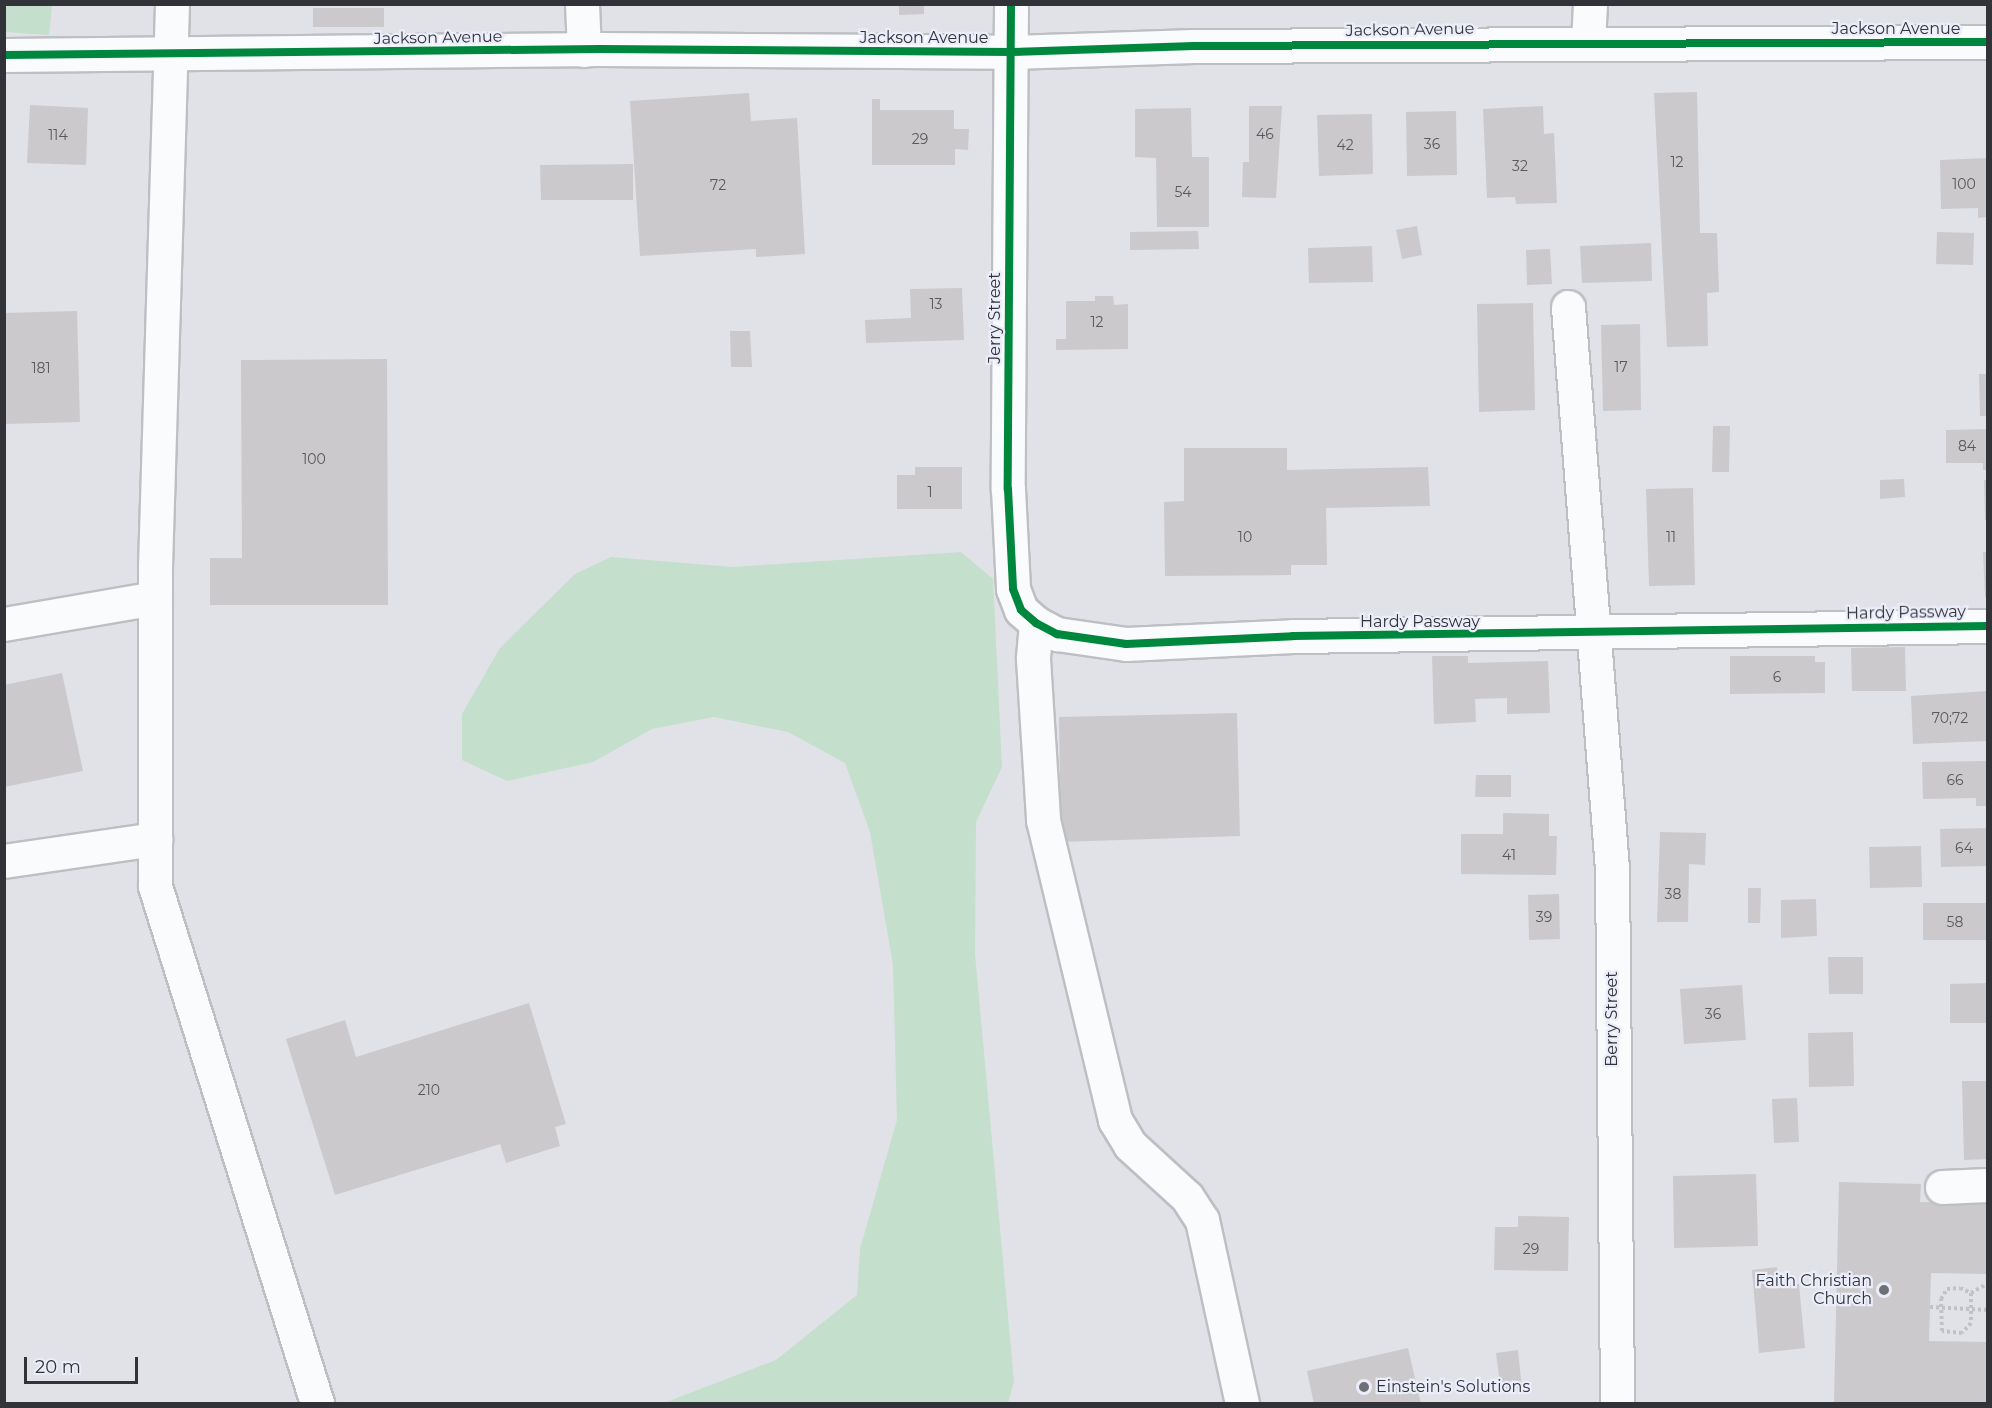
<!DOCTYPE html>
<style>
body{margin:0}
#map{position:relative;width:1992px;height:1408px;overflow:hidden;background:#e0e2e8;font-family:Montserrat,sans-serif}
div>[style]{position:absolute}
[style*='--x']{left:calc(var(--x)*1px);top:calc(var(--y)*1px);width:calc(var(--w)*1px);rotate:calc(var(--a)*1deg)}
.green>*{inset:0;background:#c4dfcb}
.building>*{inset:0;background:#cbc9cb}
.path>*{height:4px;margin-top:-2px;transform-origin:0;background:repeating-linear-gradient(90deg,#c1c2c4 0 3px,transparent 0 6px)}
.roads{filter:drop-shadow(2px 0 #bdbfc3) drop-shadow(-2px 0 #bdbfc3) drop-shadow(0 2px #bdbfc3) drop-shadow(0 -2px #bdbfc3)}
.minor>*{height:33px;margin:-16.5px;padding:0 16.5px;transform-origin:16.5px;border-radius:16.5px;background:#fafbfc}
.cycleway>*{height:8px;margin:-4px;padding:0 4px;transform-origin:4px;border-radius:4px;background:#00873e}
.dots>*{width:16px;height:16px;translate:-50% -50%;box-sizing:border-box;border:3px solid #ebeefa;border-radius:50%}
span{translate:-50% -50%;white-space:nowrap;text-align:center;line-height:1.15;-webkit-text-stroke:4.5px #ebeefa;paint-order:stroke}
.number-label{font-size:14px;color:#58585d}
.number-label span{-webkit-text-stroke-width:0}
.street-label{font-size:16px;color:#323338}
.poi-label{font-size:16px;color:#323338}
.right{translate:-100% -50%;text-align:right}
.left{translate:0 -50%;text-align:left}
.frame{position:absolute;inset:0;border:6px solid #323338;pointer-events:none}
.scale{position:absolute;left:24px;top:1357px;width:114px;height:27px;box-sizing:border-box;border:3px solid #323338;border-top:0;padding-left:8px;font-size:18px;line-height:21px;white-space:nowrap;color:#323338;-webkit-text-stroke:4px #ebeefa;paint-order:stroke}
</style>
<div id="map">
<div class="green">
<i style="clip-path:polygon(4px 5px,52px 5px,49px 35px,5px 32px)"></i>
<i style="clip-path:polygon(961px 552px,993px 579px,1002px 767px,976px 822px,975px 954px,1014px 1382px,1008px 1403px,664px 1403px,776px 1360px,857px 1295px,860px 1249px,897px 1120px,893px 965px,870px 832px,845px 763px,788px 732px,714px 717px,652px 729px,593px 762px,507px 781px,462px 760px,462px 714px,500px 648px,575px 574px,611px 557px,733px 567px)"></i>
</div>
<div class="building">
<i style="clip-path:polygon(899px 4px,924px 4px,924px 14px,899px 15px)"></i>
<i style="clip-path:polygon(313px 8px,384px 8px,384px 27px,313px 27px)"></i>
<i style="clip-path:polygon(1697px 92px,1700px 233px,1717px 233px,1719px 292px,1707px 293px,1708px 346px,1667px 347px,1654px 93px)"></i>
<i style="clip-path:polygon(749px 93px,751px 121px,797px 118px,805px 254px,756px 257px,756px 249px,640px 256px,630px 101px)"></i>
<i style="clip-path:polygon(872px 99px,880px 99px,880px 110px,954px 110px,954px 129px,969px 129px,968px 150px,955px 149px,955px 165px,872px 165px)"></i>
<i style="clip-path:polygon(30px 105px,88px 108px,86px 165px,27px 163px)"></i>
<i style="clip-path:polygon(1249px 106px,1282px 106px,1276px 198px,1242px 197px,1243px 162px,1249px 162px)"></i>
<i style="clip-path:polygon(1543px 106px,1544px 134px,1554px 133px,1557px 203px,1516px 204px,1515px 197px,1487px 198px,1483px 109px)"></i>
<i style="clip-path:polygon(1191px 108px,1192px 157px,1209px 157px,1209px 227px,1157px 227px,1156px 158px,1135px 157px,1135px 109px)"></i>
<i style="clip-path:polygon(1456px 111px,1457px 175px,1407px 176px,1406px 112px)"></i>
<i style="clip-path:polygon(1372px 114px,1373px 174px,1319px 176px,1317px 115px)"></i>
<i style="clip-path:polygon(1988px 158px,1988px 217px,1978px 218px,1978px 208px,1941px 209px,1940px 160px)"></i>
<i style="clip-path:polygon(633px 164px,633px 200px,541px 200px,540px 165px)"></i>
<i style="clip-path:polygon(1417px 226px,1422px 255px,1402px 259px,1396px 230px)"></i>
<i style="clip-path:polygon(1198px 231px,1199px 249px,1130px 250px,1130px 232px)"></i>
<i style="clip-path:polygon(1937px 232px,1974px 233px,1973px 265px,1936px 264px)"></i>
<i style="clip-path:polygon(1651px 243px,1652px 281px,1582px 283px,1580px 246px)"></i>
<i style="clip-path:polygon(1372px 246px,1373px 282px,1309px 283px,1308px 248px)"></i>
<i style="clip-path:polygon(1550px 249px,1552px 284px,1527px 285px,1526px 250px)"></i>
<i style="clip-path:polygon(962px 288px,964px 340px,866px 343px,865px 320px,911px 318px,910px 289px)"></i>
<i style="clip-path:polygon(1095px 296px,1113px 296px,1114px 305px,1128px 304px,1128px 349px,1056px 350px,1056px 339px,1066px 339px,1066px 301px,1095px 301px)"></i>
<i style="clip-path:polygon(1533px 303px,1535px 410px,1479px 412px,1477px 304px)"></i>
<i style="clip-path:polygon(77px 311px,80px 422px,4px 424px,4px 313px)"></i>
<i style="clip-path:polygon(1640px 324px,1641px 410px,1603px 411px,1601px 325px)"></i>
<i style="clip-path:polygon(730px 331px,750px 331px,752px 367px,731px 367px)"></i>
<i style="clip-path:polygon(387px 359px,388px 605px,210px 605px,210px 558px,242px 558px,241px 360px)"></i>
<i style="clip-path:polygon(1979px 374px,1988px 374px,1988px 416px,1980px 416px)"></i>
<i style="clip-path:polygon(1713px 426px,1730px 426px,1729px 472px,1712px 472px)"></i>
<i style="clip-path:polygon(1988px 429px,1988px 470px,1983px 470px,1983px 463px,1946px 463px,1946px 430px)"></i>
<i style="clip-path:polygon(1184px 448px,1287px 448px,1287px 470px,1428px 467px,1430px 506px,1326px 508px,1327px 565px,1291px 565px,1291px 575px,1165px 576px,1164px 502px,1184px 501px)"></i>
<i style="clip-path:polygon(915px 467px,962px 467px,962px 509px,897px 509px,897px 475px,915px 475px)"></i>
<i style="clip-path:polygon(1904px 479px,1905px 497px,1880px 499px,1880px 480px)"></i>
<i style="clip-path:polygon(1984px 480px,1988px 480px,1988px 520px,1985px 520px)"></i>
<i style="clip-path:polygon(1693px 488px,1695px 585px,1649px 586px,1646px 489px)"></i>
<i style="clip-path:polygon(1983px 552px,1988px 552px,1988px 597px,1985px 597px)"></i>
<i style="clip-path:polygon(1905px 647px,1906px 691px,1852px 691px,1851px 648px)"></i>
<i style="clip-path:polygon(1432px 656px,1468px 656px,1468px 663px,1548px 661px,1550px 713px,1507px 714px,1507px 698px,1475px 699px,1476px 722px,1434px 724px)"></i>
<i style="clip-path:polygon(1730px 656px,1815px 656px,1815px 662px,1825px 662px,1825px 693px,1730px 694px)"></i>
<i style="clip-path:polygon(62px 673px,83px 771px,4px 787px,4px 685px)"></i>
<i style="clip-path:polygon(1988px 691px,1988px 741px,1913px 744px,1911px 696px)"></i>
<i style="clip-path:polygon(1237px 713px,1240px 836px,1061px 842px,1059px 717px)"></i>
<i style="clip-path:polygon(1988px 761px,1988px 806px,1976px 806px,1976px 798px,1923px 799px,1922px 762px)"></i>
<i style="clip-path:polygon(1476px 775px,1511px 775px,1511px 797px,1475px 797px)"></i>
<i style="clip-path:polygon(1503px 813px,1549px 814px,1549px 836px,1557px 836px,1556px 875px,1461px 874px,1461px 834px,1503px 834px)"></i>
<i style="clip-path:polygon(1988px 828px,1988px 866px,1941px 867px,1940px 829px)"></i>
<i style="clip-path:polygon(1660px 832px,1706px 833px,1705px 865px,1689px 864px,1688px 922px,1657px 922px)"></i>
<i style="clip-path:polygon(1921px 846px,1922px 887px,1870px 888px,1869px 847px)"></i>
<i style="clip-path:polygon(1748px 888px,1761px 888px,1760px 923px,1748px 923px)"></i>
<i style="clip-path:polygon(1559px 894px,1560px 939px,1529px 940px,1528px 895px)"></i>
<i style="clip-path:polygon(1816px 899px,1817px 936px,1781px 938px,1781px 900px)"></i>
<i style="clip-path:polygon(1923px 903px,1988px 903px,1988px 940px,1923px 940px)"></i>
<i style="clip-path:polygon(1828px 957px,1863px 957px,1863px 994px,1829px 994px)"></i>
<i style="clip-path:polygon(1988px 983px,1988px 1023px,1950px 1023px,1950px 984px)"></i>
<i style="clip-path:polygon(1742px 985px,1746px 1040px,1684px 1044px,1680px 989px)"></i>
<i style="clip-path:polygon(529px 1003px,566px 1124px,555px 1127px,560px 1146px,506px 1163px,500px 1144px,335px 1195px,286px 1039px,345px 1020px,356px 1057px)"></i>
<i style="clip-path:polygon(1853px 1032px,1854px 1086px,1809px 1087px,1808px 1033px)"></i>
<i style="clip-path:polygon(1962px 1081px,1988px 1081px,1988px 1159px,1964px 1160px)"></i>
<i style="clip-path:polygon(1797px 1098px,1799px 1142px,1774px 1143px,1772px 1099px)"></i>
<i style="clip-path:polygon(1756px 1174px,1758px 1246px,1674px 1248px,1673px 1176px)"></i>
<i style="clip-path:polygon(1839px 1182px,1921px 1184px,1920px 1202px,1988px 1204px,1988px 1274px,1931px 1273px,1929px 1341px,1988px 1342px,1988px 1404px,1834px 1404px)"></i>
<i style="clip-path:polygon(1518px 1216px,1569px 1217px,1568px 1271px,1494px 1270px,1495px 1227px,1518px 1227px)"></i>
<i style="clip-path:polygon(1777px 1267px,1778px 1286px,1799px 1284px,1805px 1348px,1759px 1353px,1752px 1270px)"></i>
<i style="clip-path:polygon(1408px 1348px,1421px 1404px,1314px 1404px,1307px 1371px)"></i>
<i style="clip-path:polygon(1518px 1350px,1522px 1389px,1501px 1391px,1496px 1353px)"></i>
</div>
<div class="path">
<i style="--x:1960;--y:1288;--w:12;--a:24"></i>
<i style="--x:1971;--y:1293;--w:30;--a:90"></i>
<i style="--x:1971;--y:1323;--w:13;--a:132"></i>
<i style="--x:1962;--y:1333;--w:20;--a:-174"></i>
<i style="--x:1942;--y:1331;--w:32;--a:-92"></i>
<i style="--x:1941;--y:1299;--w:12;--a:-59"></i>
<i style="--x:1947;--y:1289;--w:13;--a:-4"></i>
<i style="--x:1971;--y:1293;--w:20;--a:-30"></i>
<i style="--x:1930;--y:1307;--w:58;--a:3"></i>
</div>
<div class="roads">
<div class="minor">
<i style="--x:172;--y:4;--w:562;--a:91.73"></i>
<i style="--x:155;--y:566;--w:320;--a:90"></i>
<i style="--x:155;--y:886;--w:542;--a:72.6"></i>
<i style="--x:582;--y:4;--w:46;--a:87.5"></i>
<i style="--x:1011;--y:4;--w:485;--a:90.4"></i>
<i style="--x:1008;--y:489;--w:100;--a:87.1"></i>
<i style="--x:1013;--y:589;--w:22;--a:69"></i>
<i style="--x:1021;--y:610;--w:20;--a:41"></i>
<i style="--x:1036;--y:623;--w:24;--a:28"></i>
<i style="--x:1057;--y:634;--w:70;--a:8.2"></i>
<i style="--x:1126;--y:644;--w:167;--a:-2.7"></i>
<i style="--x:1293;--y:636;--w:695;--a:-0.82"></i>
<i style="--x:1588;--y:42;--w:38;--a:-87"></i>
<i style="--x:4;--y:55;--w:596;--a:-0.58"></i>
<i style="--x:600;--y:49;--w:412;--a:0.4"></i>
<i style="--x:1012;--y:52;--w:182;--a:-1.9"></i>
<i style="--x:1194;--y:46;--w:794;--a:-0.29"></i>
<i style="--x:1568;--y:307;--w:564;--a:85.52"></i>
<i style="--x:1612;--y:869;--w:535;--a:89.46"></i>
<i style="--x:1036;--y:623;--w:36;--a:95"></i>
<i style="--x:1033;--y:659;--w:161;--a:86.4"></i>
<i style="--x:1043;--y:820;--w:309;--a:76.5"></i>
<i style="--x:1115;--y:1120;--w:29;--a:59"></i>
<i style="--x:1130;--y:1145;--w:77;--a:42.4"></i>
<i style="--x:1187;--y:1197;--w:27;--a:57"></i>
<i style="--x:1202;--y:1220;--w:188;--a:77.7"></i>
<i style="--x:4;--y:624;--w:153;--a:-9.8"></i>
<i style="--x:4;--y:861;--w:153;--a:-8.3"></i>
<i style="--x:1942;--y:1187;--w:46;--a:-2.5"></i>
</div>
</div>
<div class="cycleway">
<i style="--x:1011;--y:4;--w:485;--a:90.4"></i>
<i style="--x:1008;--y:489;--w:100;--a:87.1"></i>
<i style="--x:1013;--y:589;--w:22;--a:69"></i>
<i style="--x:1021;--y:610;--w:20;--a:41"></i>
<i style="--x:1036;--y:623;--w:24;--a:28"></i>
<i style="--x:1057;--y:634;--w:70;--a:8.2"></i>
<i style="--x:1126;--y:644;--w:167;--a:-2.7"></i>
<i style="--x:1293;--y:636;--w:695;--a:-0.82"></i>
<i style="--x:4;--y:55;--w:596;--a:-0.58"></i>
<i style="--x:600;--y:49;--w:412;--a:0.4"></i>
<i style="--x:1012;--y:52;--w:182;--a:-1.9"></i>
<i style="--x:1194;--y:46;--w:794;--a:-0.29"></i>
</div>
<div class="dots">
<i style="left:1884px;top:1290px;background:#6f7076"></i>
<i style="left:1364px;top:1387px;background:#6f7076"></i>
</div>
<div class="number-label">
<span style="left:1265px;top:134px">46</span>
<span style="left:58px;top:135px">114</span>
<span style="left:920px;top:139px">29</span>
<span style="left:1432px;top:144px">36</span>
<span style="left:1345px;top:145px">42</span>
<span style="left:1677px;top:162px">12</span>
<span style="left:1520px;top:166px">32</span>
<span style="left:1964px;top:184px">100</span>
<span style="left:718px;top:185px">72</span>
<span style="left:1183px;top:192px">54</span>
<span style="left:936px;top:304px">13</span>
<span style="left:1097px;top:322px">12</span>
<span style="left:1621px;top:367px">17</span>
<span style="left:41px;top:368px">181</span>
<span style="left:1967px;top:446px">84</span>
<span style="left:314px;top:459px">100</span>
<span style="left:930px;top:492px">1</span>
<span style="left:1245px;top:537px">10</span>
<span style="left:1671px;top:537px">11</span>
<span style="left:1777px;top:677px">6</span>
<span style="left:1950px;top:718px">70;72</span>
<span style="left:1955px;top:780px">66</span>
<span style="left:1964px;top:848px">64</span>
<span style="left:1509px;top:855px">41</span>
<span style="left:1673px;top:894px">38</span>
<span style="left:1544px;top:917px">39</span>
<span style="left:1955px;top:922px">58</span>
<span style="left:1713px;top:1014px">36</span>
<span style="left:429px;top:1090px">210</span>
<span style="left:1531px;top:1249px">29</span>
</div>
<div class="street-label">
<span style="left:1896px;top:29px">Jackson Avenue</span>
<span style="left:1410px;top:30px;rotate:-1deg">Jackson Avenue</span>
<span style="left:438px;top:38px;rotate:-1deg">Jackson Avenue</span>
<span style="left:924px;top:38px">Jackson Avenue</span>
<span style="left:995px;top:318px;rotate:-90deg">Jerry Street</span>
<span style="left:1906px;top:613px;rotate:-1deg">Hardy Passway</span>
<span style="left:1420px;top:622px">Hardy Passway</span>
<span style="left:1612px;top:1019px;rotate:-90deg">Berry Street</span>
</div>
<div class="poi-label">
<span class="right" style="left:1872px;top:1290px">Faith Christian<br>Church</span>
<span class="left" style="left:1376px;top:1387px">Einstein's Solutions</span>
</div>
<div class="frame"></div>
<div class="scale">20 m</div>
</div>
